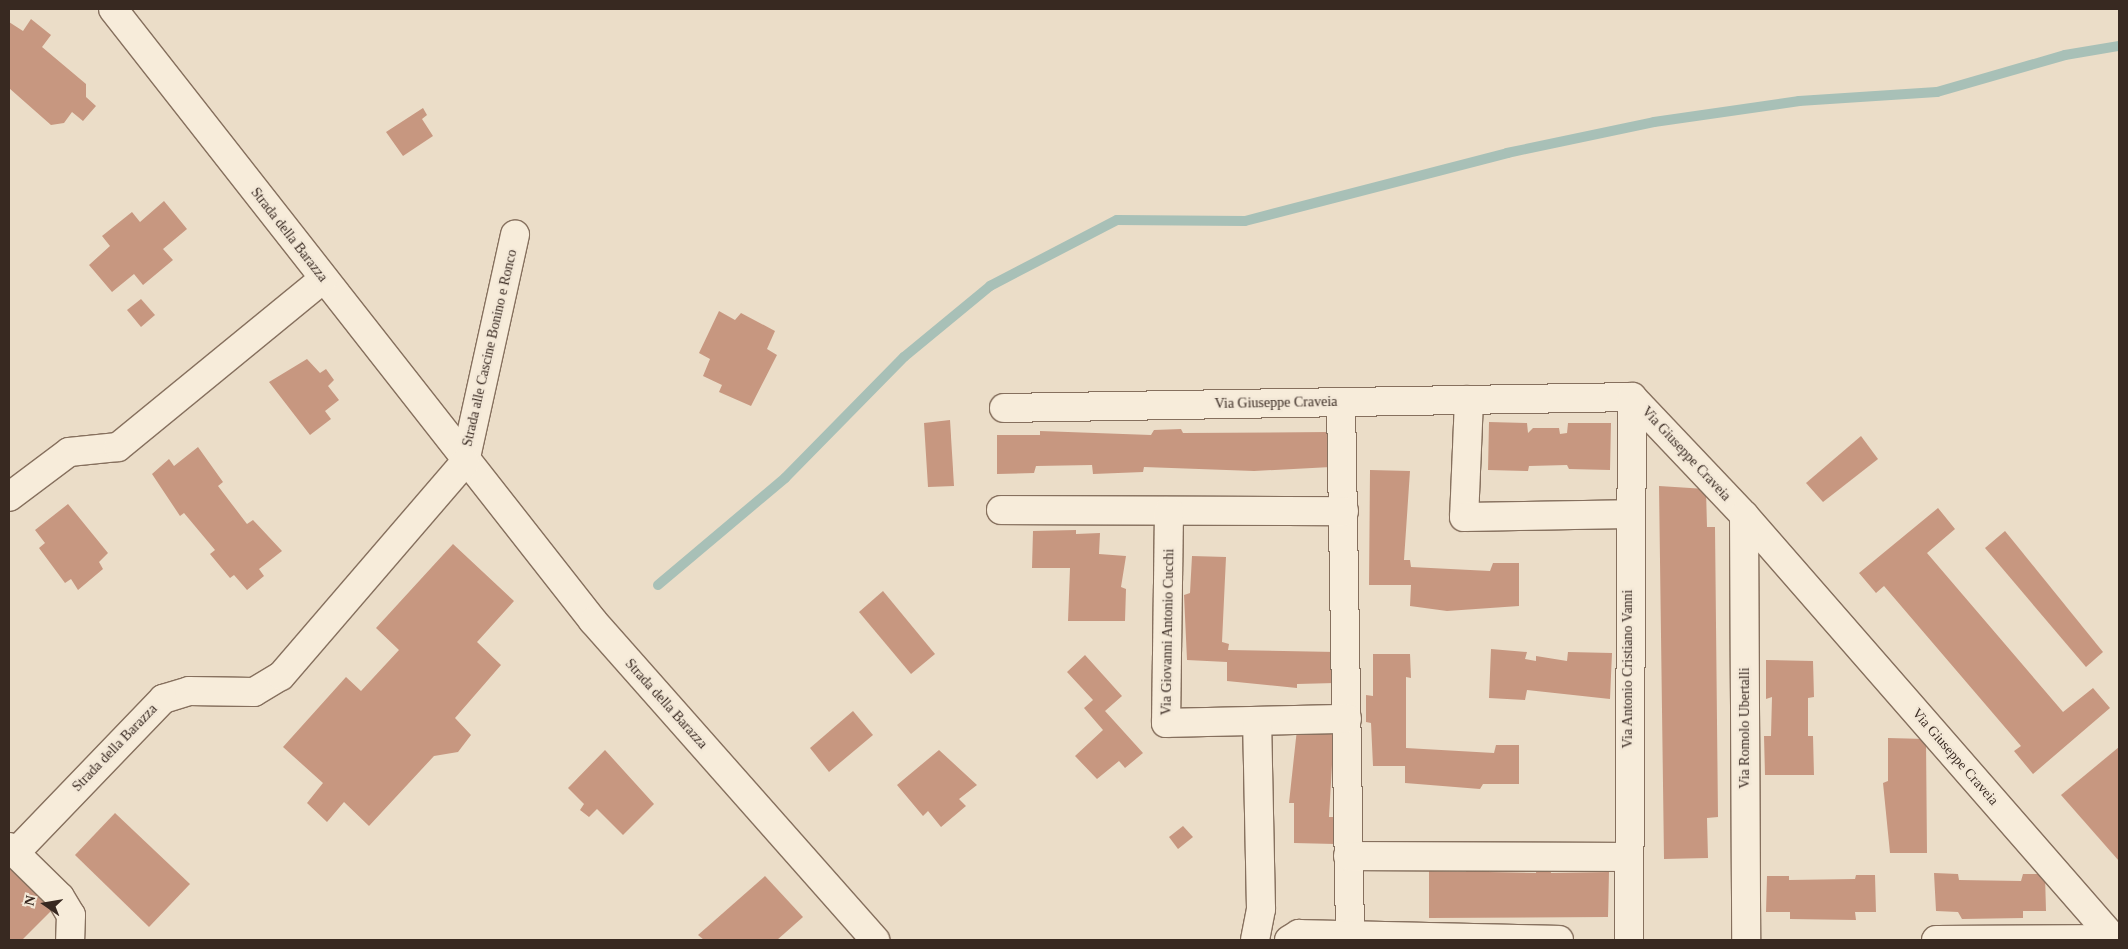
<!DOCTYPE html>
<style>
body{margin:0}
#map{position:relative;width:2128px;height:949px;overflow:hidden;background:#ebddc8;font-family:"Times New Roman",serif}
div>[style]{position:absolute}
[style*='--x']{left:calc(var(--x)*1px);top:calc(var(--y)*1px);width:calc(var(--w)*1px);rotate:calc(var(--a)*1deg)}
.stream>*{height:10px;margin:-5px;padding:0 5px;transform-origin:5px;border-radius:5px;background:#a8c0b7}
.building>*{inset:0;background:#c79780}
.roads{filter:drop-shadow(1px 0 #86705e) drop-shadow(-1px 0 #86705e) drop-shadow(0 1px #86705e) drop-shadow(0 -1px #86705e)}
.minor>*{height:28px;margin:-14px;padding:0 14px;transform-origin:14px;border-radius:14px;background:#f7ecda}
span{translate:-50% -50%;white-space:nowrap;text-align:center;line-height:1.15;-webkit-text-stroke:4.5px #f3e8d7;paint-order:stroke}
.street-label{font-size:14px;color:#382921}
.frame{position:absolute;inset:0;border:10px solid #382921;pointer-events:none}
.north{position:absolute;left:20px;top:879px;width:50px;height:50px;-webkit-text-stroke:4px #f3e8d7;paint-order:stroke;rotate:283deg;font-size:14px;font-weight:700;line-height:20px;text-align:center;color:#382921}
.north::after{content:'';display:block;margin:auto;width:18px;height:22px;background:#382921;clip-path:polygon(50% 0,100% 100%,50% 72%,0 100%)}
</style>
<div id="map">
<div class="stream">
<i style="--x:658;--y:585;--w:166;--a:-40.1"></i>
<i style="--x:785;--y:478;--w:170;--a:-45.5"></i>
<i style="--x:904;--y:357;--w:112;--a:-39.5"></i>
<i style="--x:990;--y:286;--w:143;--a:-27.5"></i>
<i style="--x:1117;--y:220;--w:128;--a:0.4"></i>
<i style="--x:1245;--y:221;--w:271;--a:-14.5"></i>
<i style="--x:1507;--y:153;--w:150;--a:-11.9"></i>
<i style="--x:1654;--y:122;--w:147;--a:-8.2"></i>
<i style="--x:1799;--y:101;--w:138;--a:-3.7"></i>
<i style="--x:1937;--y:92;--w:133;--a:-16.1"></i>
<i style="--x:2065;--y:55;--w:55;--a:-9.5"></i>
</div>
<div class="building">
<i style="clip-path:polygon(31px 19px,51px 35px,42px 47px,86px 84px,86px 97px,96px 106px,83px 121px,72px 112px,64px 123px,51px 125px,9px 88px,9px 22px,23px 31px)"></i>
<i style="clip-path:polygon(423px 108px,427px 115px,422px 119px,433px 136px,403px 156px,386px 132px)"></i>
<i style="clip-path:polygon(164px 201px,187px 229px,163px 249px,173px 260px,143px 285px,134px 274px,112px 292px,89px 265px,110px 246px,102px 236px,132px 212px,140px 222px)"></i>
<i style="clip-path:polygon(141px 299px,155px 315px,141px 327px,127px 310px)"></i>
<i style="clip-path:polygon(719px 311px,735px 320px,741px 313px,775px 331px,767px 349px,777px 355px,751px 406px,719px 392px,722px 385px,703px 376px,710px 359px,699px 353px)"></i>
<i style="clip-path:polygon(307px 359px,320px 373px,326px 369px,334px 380px,328px 386px,339px 400px,325px 411px,331px 419px,310px 435px,269px 382px)"></i>
<i style="clip-path:polygon(950px 420px,954px 486px,928px 487px,924px 423px)"></i>
<i style="clip-path:polygon(1489px 422px,1527px 423px,1528px 433px,1533px 428px,1559px 428px,1560px 434px,1567px 433px,1568px 423px,1611px 423px,1610px 470px,1569px 469px,1567px 465px,1529px 466px,1528px 471px,1488px 470px)"></i>
<i style="clip-path:polygon(1181px 429px,1183px 433px,1330px 432px,1331px 467px,1254px 471px,1144px 467px,1143px 472px,1093px 474px,1092px 465px,1036px 466px,1034px 473px,997px 474px,997px 435px,1040px 435px,1040px 431px,1151px 435px,1154px 430px)"></i>
<i style="clip-path:polygon(1861px 436px,1878px 459px,1823px 502px,1806px 483px)"></i>
<i style="clip-path:polygon(198px 447px,223px 482px,218px 486px,247px 524px,253px 520px,282px 551px,259px 569px,264px 576px,247px 590px,234px 575px,230px 578px,210px 554px,215px 550px,184px 513px,180px 516px,152px 474px,169px 459px,174px 466px)"></i>
<i style="clip-path:polygon(1370px 470px,1410px 471px,1404px 560px,1410px 560px,1411px 567px,1490px 571px,1493px 563px,1519px 563px,1519px 606px,1447px 611px,1410px 606px,1411px 585px,1369px 585px)"></i>
<i style="clip-path:polygon(1659px 486px,1706px 489px,1707px 527px,1715px 527px,1718px 817px,1707px 818px,1708px 858px,1664px 859px)"></i>
<i style="clip-path:polygon(68px 504px,108px 553px,99px 562px,103px 569px,78px 590px,71px 579px,65px 583px,39px 548px,45px 543px,35px 530px)"></i>
<i style="clip-path:polygon(1938px 508px,1955px 529px,1927px 553px,2063px 712px,2093px 688px,2110px 708px,2033px 774px,2014px 751px,2021px 746px,1884px 586px,1876px 593px,1859px 573px)"></i>
<i style="clip-path:polygon(1076px 530px,1076px 534px,1100px 533px,1099px 554px,1126px 556px,1121px 587px,1126px 589px,1125px 621px,1068px 621px,1070px 568px,1032px 568px,1033px 531px)"></i>
<i style="clip-path:polygon(2005px 531px,2103px 652px,2086px 667px,1985px 548px)"></i>
<i style="clip-path:polygon(453px 544px,514px 601px,477px 642px,501px 665px,455px 718px,471px 735px,458px 752px,434px 756px,369px 826px,344px 802px,327px 822px,307px 803px,323px 783px,283px 747px,346px 677px,361px 691px,399px 650px,376px 628px)"></i>
<i style="clip-path:polygon(1192px 556px,1226px 557px,1222px 642px,1229px 644px,1228px 650px,1336px 652px,1335px 683px,1297px 684px,1297px 688px,1227px 681px,1227px 662px,1187px 660px,1184px 595px,1190px 593px)"></i>
<i style="clip-path:polygon(883px 591px,935px 654px,911px 674px,859px 612px)"></i>
<i style="clip-path:polygon(1491px 649px,1527px 652px,1525px 659px,1536px 661px,1536px 656px,1567px 661px,1568px 652px,1612px 653px,1610px 699px,1527px 690px,1525px 700px,1489px 698px)"></i>
<i style="clip-path:polygon(1373px 654px,1410px 654px,1411px 678px,1406px 677px,1406px 748px,1494px 753px,1496px 745px,1519px 745px,1519px 784px,1483px 784px,1480px 789px,1405px 783px,1405px 766px,1373px 766px,1371px 723px,1366px 722px,1366px 695px,1373px 696px)"></i>
<i style="clip-path:polygon(1085px 655px,1122px 696px,1105px 711px,1143px 753px,1125px 768px,1119px 761px,1097px 779px,1075px 756px,1103px 730px,1084px 708px,1093px 700px,1067px 672px)"></i>
<i style="clip-path:polygon(1766px 660px,1813px 661px,1814px 697px,1808px 698px,1808px 736px,1813px 736px,1814px 775px,1765px 775px,1764px 736px,1771px 736px,1772px 697px,1766px 699px)"></i>
<i style="clip-path:polygon(853px 711px,873px 735px,829px 772px,810px 748px)"></i>
<i style="clip-path:polygon(1297px 729px,1334px 730px,1329px 817px,1334px 817px,1335px 844px,1294px 843px,1294px 803px,1289px 803px)"></i>
<i style="clip-path:polygon(1888px 738px,1926px 739px,1927px 853px,1890px 853px,1883px 783px,1888px 781px)"></i>
<i style="clip-path:polygon(2119px 747px,2119px 861px,2061px 795px)"></i>
<i style="clip-path:polygon(605px 750px,654px 804px,623px 835px,597px 809px,589px 817px,580px 810px,584px 804px,568px 788px)"></i>
<i style="clip-path:polygon(939px 750px,977px 785px,959px 799px,966px 806px,941px 827px,928px 811px,923px 816px,897px 785px)"></i>
<i style="clip-path:polygon(115px 813px,190px 884px,149px 927px,75px 855px)"></i>
<i style="clip-path:polygon(1183px 826px,1193px 837px,1178px 849px,1169px 837px)"></i>
<i style="clip-path:polygon(9px 864px,54px 908px,22px 940px,9px 940px)"></i>
<i style="clip-path:polygon(1466px 865px,1489px 866px,1489px 872px,1536px 873px,1537px 865px,1550px 866px,1551px 873px,1609px 872px,1608px 917px,1429px 918px,1429px 871px,1466px 872px)"></i>
<i style="clip-path:polygon(1934px 873px,1958px 874px,1959px 880px,2021px 881px,2023px 874px,2045px 874px,2046px 911px,2023px 911px,2023px 918px,1962px 919px,1958px 912px,1936px 911px)"></i>
<i style="clip-path:polygon(1856px 875px,1875px 875px,1876px 912px,1855px 912px,1856px 920px,1790px 919px,1790px 912px,1766px 912px,1767px 876px,1789px 876px,1789px 880px,1855px 879px)"></i>
<i style="clip-path:polygon(765px 876px,803px 917px,777px 940px,704px 940px,698px 935px)"></i>
</div>
<div class="roads">
<div class="minor">
<i style="--x:113;--y:9;--w:778;--a:51.89"></i>
<i style="--x:593;--y:621;--w:426;--a:48.5"></i>
<i style="--x:1469;--y:400;--w:117;--a:92.4"></i>
<i style="--x:1464;--y:517;--w:165;--a:-1"></i>
<i style="--x:1341;--y:402;--w:533;--a:89.03"></i>
<i style="--x:1004;--y:408;--w:628;--a:-1"></i>
<i style="--x:1632;--y:397;--w:163;--a:46.5"></i>
<i style="--x:1744;--y:515;--w:564;--a:48.88"></i>
<i style="--x:465;--y:462;--w:233;--a:-77.6"></i>
<i style="--x:9;--y:497;--w:75;--a:-36.9"></i>
<i style="--x:69;--y:452;--w:49;--a:-5.8"></i>
<i style="--x:118;--y:447;--w:265;--a:-39.3"></i>
<i style="--x:1001;--y:510;--w:343;--a:0.2"></i>
<i style="--x:1169;--y:511;--w:212;--a:90.8"></i>
<i style="--x:1166;--y:723;--w:181;--a:-1.3"></i>
<i style="--x:1744;--y:515;--w:425;--a:89.7"></i>
<i style="--x:9;--y:847;--w:71;--a:44.4"></i>
<i style="--x:60;--y:897;--w:21;--a:59"></i>
<i style="--x:71;--y:915;--w:25;--a:92"></i>
<i style="--x:15;--y:853;--w:214;--a:-46.1"></i>
<i style="--x:163;--y:699;--w:27;--a:-17"></i>
<i style="--x:189;--y:691;--w:65;--a:0.9"></i>
<i style="--x:254;--y:692;--w:31;--a:-31"></i>
<i style="--x:281;--y:676;--w:282;--a:-49.3"></i>
<i style="--x:1348;--y:856;--w:280;--a:0.2"></i>
<i style="--x:1255;--y:940;--w:32;--a:-79"></i>
<i style="--x:1261;--y:909;--w:188;--a:-91.2"></i>
<i style="--x:1289;--y:940;--w:12;--a:-31"></i>
<i style="--x:1299;--y:934;--w:260;--a:1.3"></i>
<i style="--x:1629;--y:940;--w:543;--a:-89.68"></i>
<i style="--x:1936;--y:940;--w:183;--a:-0.3"></i>
</div>
</div>
<div class="street-label">
<span style="left:289px;top:235px;rotate:52deg">Strada della Barazza</span>
<span style="left:490px;top:348px;rotate:-77deg">Strada alle Cascine Bonino e Ronco</span>
<span style="left:1276px;top:403px;rotate:-1deg">Via Giuseppe Craveia</span>
<span style="left:1686px;top:454px;rotate:47deg">Via Giuseppe Craveia</span>
<span style="left:1168px;top:632px;rotate:-89deg">Via Giovanni Antonio Cucchi</span>
<span style="left:1628px;top:669px;rotate:-90deg">Via Antonio Cristiano Vanni</span>
<span style="left:666px;top:704px;rotate:48deg">Strada della Barazza</span>
<span style="left:1745px;top:728px;rotate:-90deg">Via Romolo Ubertalli</span>
<span style="left:115px;top:748px;rotate:-46deg">Strada della Barazza</span>
<span style="left:1955px;top:757px;rotate:49deg">Via Giuseppe Craveia</span>
</div>
<div class="frame"></div>
<div class="north">N</div>
</div>
